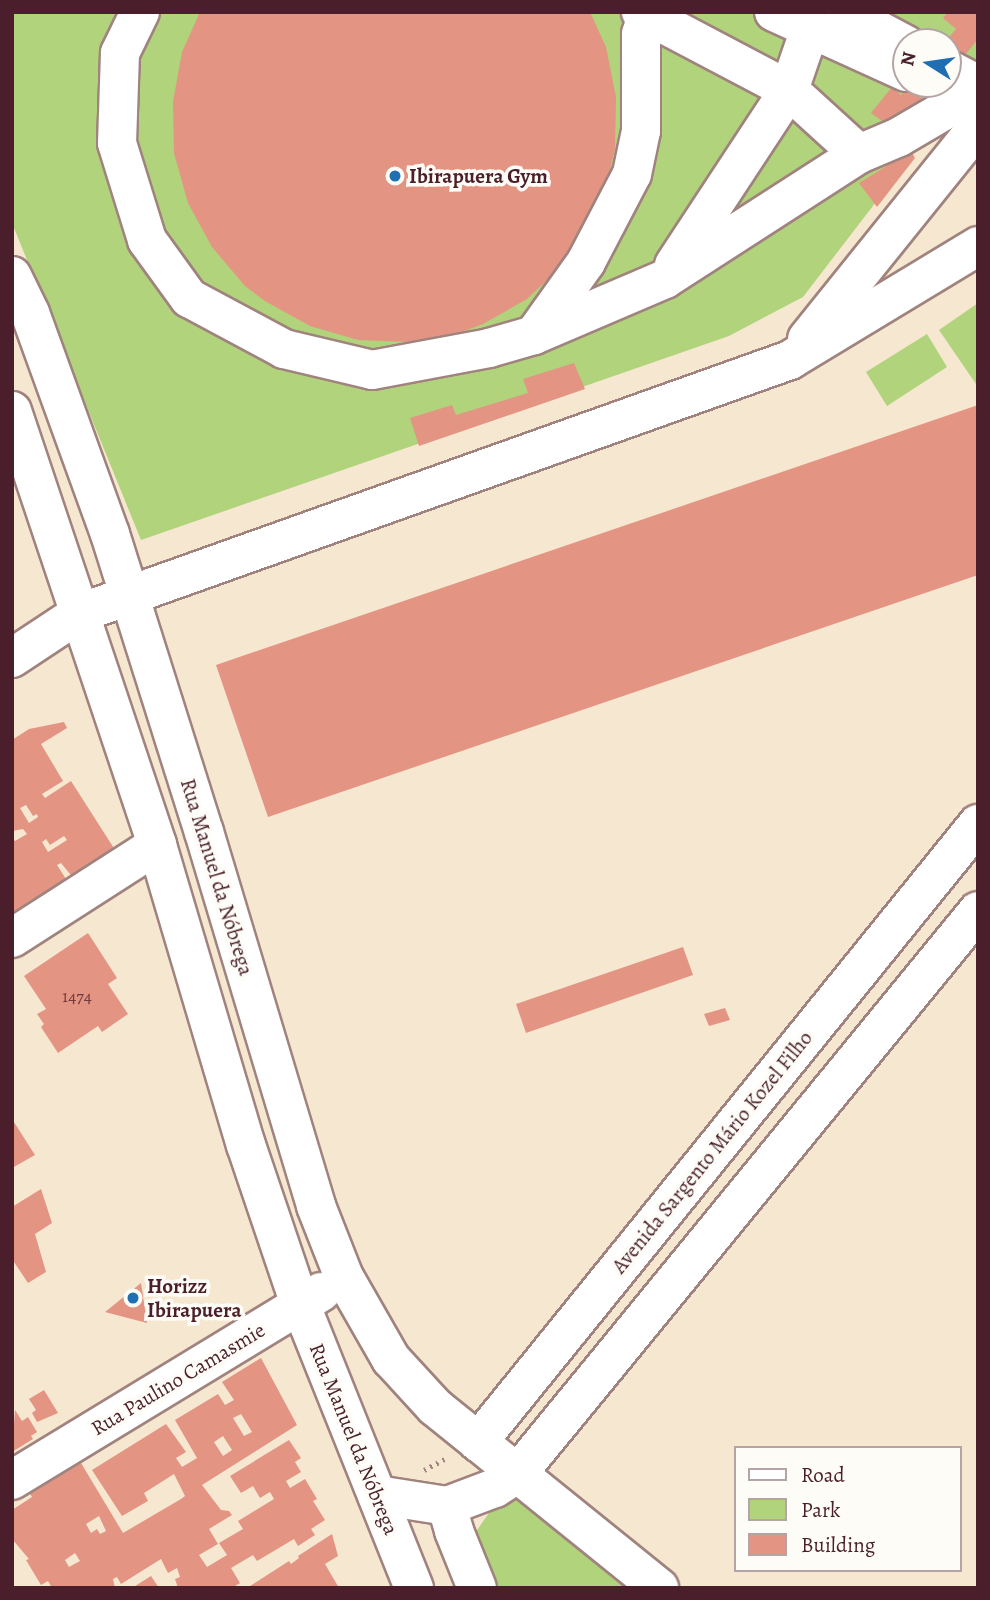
<!DOCTYPE html>
<meta charset="utf-8">
<style>
body{margin:0}
#map{position:relative;width:990px;height:1600px;overflow:hidden;background:#f6e7d1;font-family:Alegreya,serif}
div>[style]{position:absolute}
[style*='--x']{left:calc(var(--x)*1px);top:calc(var(--y)*1px);width:calc(var(--w)*1px);rotate:calc(var(--a)*1deg)}
.green>*{inset:0;background:#b0d37b}
.building>*{inset:0;background:#e49483}
.minor-tunnel>*{height:38px;margin-top:-19px;transform-origin:0;background:repeating-linear-gradient(90deg,#d4bfb0 0 38px,transparent 0 57px)}
.path>*{height:4.5px;margin-top:-2.25px;transform-origin:0;background:repeating-linear-gradient(90deg,#a0837e 0 2px,transparent 0 7px)}
.roads{filter:drop-shadow(2px 0 #a0837e) drop-shadow(-2px 0 #a0837e) drop-shadow(0 2px #a0837e) drop-shadow(0 -2px #a0837e)}
.minor>*{height:38px;margin:-19px;padding:0 19px;transform-origin:19px;border-radius:19px;background:#fff}
.dots>*{width:19px;height:19px;translate:-50% -50%;box-sizing:border-box;border:4px solid #fdfcf7;border-radius:50%}
span{translate:-50% -50%;white-space:nowrap;text-align:center;line-height:1.15;-webkit-text-stroke:7px #fdfcf7;paint-order:stroke}
.number-label{font-size:18px;color:#703c41}
.number-label span{-webkit-text-stroke-width:0}
.poi-label{font-size:21px;color:#4a1f2b;font-weight:700}
.left{translate:0 -50%;text-align:left}
.street-label{font-size:21px;color:#4a1f2b}
.frame{position:absolute;inset:0;border:14px solid #4a1f2b;pointer-events:none}
.legend{position:absolute;left:734px;top:1446px;width:228px;height:126px;box-sizing:border-box;background:#fdfcf7;border:2px solid #b5a4a5;margin:0;padding:9px 12px;list-style:none;font-size:21px;color:#4a1f2b}
.legend li{display:flex;align-items:center;gap:14px;height:35px}
.legend b{width:35px;border:2px solid #b5a4a5}
.north{position:absolute;left:892px;top:28px;width:70px;height:70px;box-sizing:border-box;background:#fdfcf7;border:2px solid #b5a4a5;border-radius:50%;rotate:282deg;font-size:19px;font-weight:700;line-height:28px;text-align:center;color:#4a1f2b}
.north::after{content:'';display:block;margin:auto;width:24px;height:32px;background:#1f6fb2;clip-path:polygon(50% 0,100% 100%,50% 72%,0 100%)}
</style>
<div id="map">
<div class="green">
<i style="clip-path:polygon(evenodd,12px 12px,978px 12px,978px 69px,803px 297px,729px 336px,141px 540px,12px 223px,12px 12px,906px 42px,948px 42px,948px 84px,906px 84px,906px 42px)"></i>
<i style="clip-path:polygon(978px 303px,978px 383px,976px 384px,939px 330px)"></i>
<i style="clip-path:polygon(927px 334px,947px 367px,887px 406px,866px 372px)"></i>
<i style="clip-path:polygon(525px 1491px,642px 1588px,492px 1588px,473px 1536px,491px 1510px)"></i>
</div>
<div class="building">
<i style="clip-path:polygon(200px 12px,590px 12px,606px 47px,616px 97px,615px 149px,603px 198px,564px 264px,527px 299px,483px 324px,459px 333px,410px 342px,358px 340px,310px 326px,265px 301px,245px 286px,212px 247px,188px 203px,174px 153px,173px 102px,182px 52px)"></i>
<i style="clip-path:polygon(948px 12px,978px 12px,978px 39px,948px 76px,948px 42px,945px 42px,956px 29px,943px 18px)"></i>
<i style="clip-path:polygon(911px 84px,941px 84px,901px 134px,871px 113px,892px 87px,901px 95px)"></i>
<i style="clip-path:polygon(911px 151px,915px 158px,877px 207px,859px 183px)"></i>
<i style="clip-path:polygon(574px 363px,585px 389px,419px 446px,410px 418px,452px 405px,456px 415px,528px 393px,523px 379px)"></i>
<i style="clip-path:polygon(978px 405px,978px 575px,268px 817px,216px 665px)"></i>
<i style="clip-path:polygon(evenodd,64px 722px,67px 728px,41px 744px,63px 781px,42px 794px,45px 798px,71px 781px,117px 853px,75px 880px,61px 863px,57px 865px,66px 879px,12px 913px,12px 837px,15px 841px,27px 834px,23px 829px,12px 831px,12px 740px,29px 729px,64px 722px,26px 805px,33px 816px,37px 814px,38px 817px,29px 823px,20px 808px,26px 805px,64px 722px,64px 836px,67px 840px,48px 852px,42px 842px,46px 839px,50px 845px,64px 836px)"></i>
<i style="clip-path:polygon(88px 933px,117px 978px,108px 984px,128px 1014px,102px 1032px,98px 1026px,58px 1053px,41px 1027px,44px 1024px,37px 1014px,46px 1009px,24px 976px)"></i>
<i style="clip-path:polygon(683px 947px,693px 975px,526px 1033px,516px 1004px)"></i>
<i style="clip-path:polygon(725px 1008px,730px 1020px,709px 1026px,704px 1014px)"></i>
<i style="clip-path:polygon(12px 1119px,35px 1155px,12px 1168px)"></i>
<i style="clip-path:polygon(41px 1189px,52px 1223px,35px 1234px,46px 1272px,28px 1283px,12px 1259px,12px 1207px)"></i>
<i style="clip-path:polygon(141px 1283px,147px 1323px,105px 1312px)"></i>
<i style="clip-path:polygon(evenodd,261px 1358px,297px 1425px,202px 1485px,221px 1510px,229px 1511px,232px 1515px,209px 1529px,218px 1544px,199px 1555px,207px 1567px,227px 1555px,219px 1543px,243px 1529px,238px 1521px,274px 1499px,270px 1492px,260px 1498px,253px 1486px,241px 1493px,230px 1476px,289px 1440px,301px 1458px,295px 1462px,301px 1472px,286px 1481px,290px 1488px,305px 1479px,317px 1499px,313px 1501px,325px 1520px,311px 1529px,315px 1535px,298px 1546px,294px 1539px,257px 1561px,253px 1555px,231px 1568px,240px 1583px,232px 1588px,178px 1588px,175px 1579px,180px 1577px,177px 1568px,168px 1573px,161px 1559px,121px 1584px,117px 1577px,113px 1579px,115px 1588px,52px 1588px,48px 1581px,41px 1585px,26px 1560px,29px 1559px,12px 1539px,12px 1510px,32px 1497px,30px 1494px,81px 1463px,123px 1533px,181px 1499px,185px 1496px,174px 1474px,144px 1493px,148px 1501px,122px 1516px,92px 1470px,166px 1424px,186px 1452px,176px 1458px,182px 1467px,197px 1458px,175px 1420px,218px 1394px,225px 1405px,234px 1400px,222px 1382px,261px 1358px,241px 1414px,252px 1432px,244px 1436px,233px 1418px,241px 1414px,261px 1358px,223px 1436px,232px 1450px,223px 1456px,214px 1442px,223px 1436px,261px 1358px,99px 1516px,106px 1531px,100px 1534px,97px 1529px,91px 1533px,86px 1524px,99px 1516px,261px 1358px,75px 1553px,80px 1561px,69px 1567px,65px 1560px,75px 1553px)"></i>
<i style="clip-path:polygon(44px 1390px,58px 1413px,37px 1422px,32px 1413px,36px 1410px,29px 1399px)"></i>
<i style="clip-path:polygon(15px 1410px,22px 1421px,28px 1417px,37px 1432px,31px 1436px,33px 1439px,12px 1452px)"></i>
<i style="clip-path:polygon(332px 1534px,338px 1556px,325px 1564px,339px 1588px,247px 1588px,289px 1561px,291px 1564px,299px 1558px,298px 1556px)"></i>
<i style="clip-path:polygon(151px 1576px,159px 1588px,132px 1588px)"></i>
</div>
<div class="minor-tunnel">
<i style="--x:929;--y:84;--w:10;--a:29"></i>
</div>
<div class="path">
<i style="--x:424;--y:1470;--w:26;--a:-28"></i>
</div>
<div class="roads">
<div class="minor">
<i style="--x:140;--y:12;--w:46;--a:116"></i>
<i style="--x:120;--y:53;--w:90;--a:91.9"></i>
<i style="--x:117;--y:143;--w:102;--a:72.8"></i>
<i style="--x:147;--y:240;--w:72;--a:54.1"></i>
<i style="--x:189;--y:298;--w:108;--a:28.2"></i>
<i style="--x:284;--y:349;--w:90;--a:13.4"></i>
<i style="--x:372;--y:370;--w:119;--a:-10.6"></i>
<i style="--x:489;--y:348;--w:47;--a:-16.1"></i>
<i style="--x:534;--y:335;--w:90;--a:-54.5"></i>
<i style="--x:586;--y:262;--w:99;--a:-62.4"></i>
<i style="--x:632;--y:174;--w:44;--a:-78.2"></i>
<i style="--x:641;--y:131;--w:97;--a:-90"></i>
<i style="--x:641;--y:34;--w:23;--a:-72"></i>
<i style="--x:641;--y:12;--w:167;--a:27.8"></i>
<i style="--x:789;--y:90;--w:95;--a:42.4"></i>
<i style="--x:774;--y:12;--w:145;--a:24.4"></i>
<i style="--x:844;--y:12;--w:70;--a:28"></i>
<i style="--x:952;--y:71;--w:30;--a:28"></i>
<i style="--x:674;--y:265;--w:209;--a:-56.7"></i>
<i style="--x:789;--y:90;--w:65;--a:-71"></i>
<i style="--x:12;--y:276;--w:41;--a:64.1"></i>
<i style="--x:30;--y:313;--w:235;--a:70.1"></i>
<i style="--x:110;--y:534;--w:312;--a:72.5"></i>
<i style="--x:204;--y:832;--w:390;--a:73.3"></i>
<i style="--x:316;--y:1206;--w:76;--a:68.5"></i>
<i style="--x:344;--y:1277;--w:95;--a:60.2"></i>
<i style="--x:391;--y:1359;--w:65;--a:47.5"></i>
<i style="--x:435;--y:1407;--w:288;--a:38.9"></i>
<i style="--x:534;--y:335;--w:142;--a:-23.1"></i>
<i style="--x:665;--y:279;--w:231;--a:-32.8"></i>
<i style="--x:859;--y:154;--w:43;--a:-23"></i>
<i style="--x:899;--y:137;--w:69;--a:-30.3"></i>
<i style="--x:807;--y:339;--w:273;--a:-51.2"></i>
<i style="--x:12;--y:411;--w:458;--a:71.5"></i>
<i style="--x:157;--y:845;--w:313;--a:73.5"></i>
<i style="--x:246;--y:1145;--w:156;--a:71.3"></i>
<i style="--x:296;--y:1293;--w:318;--a:68.2"></i>
<i style="--x:12;--y:658;--w:82;--a:-33.5"></i>
<i style="--x:80;--y:613;--w:754;--a:-19.61"></i>
<i style="--x:790;--y:360;--w:220;--a:-31.2"></i>
<i style="--x:12;--y:938;--w:172;--a:-32.7"></i>
<i style="--x:478;--y:1442;--w:795;--a:-51.03"></i>
<i style="--x:12;--y:1480;--w:362;--a:-31.3"></i>
<i style="--x:377;--y:1495;--w:71;--a:8.9"></i>
<i style="--x:447;--y:1506;--w:51;--a:-20.6"></i>
<i style="--x:495;--y:1488;--w:27;--a:-33"></i>
<i style="--x:518;--y:1473;--w:726;--a:-50.7"></i>
<i style="--x:447;--y:1506;--w:26;--a:74"></i>
<i style="--x:454;--y:1531;--w:61;--a:68"></i>
</div>
</div>
<div class="dots">
<i style="left:395px;top:176px;background:#1f6fb2"></i>
<i style="left:133px;top:1298px;background:#1f6fb2"></i>
</div>
<div class="number-label">
<span style="left:77px;top:996px">1474</span>
</div>
<div class="poi-label">
<span class="left" style="left:409px;top:176px">Ibirapuera Gym</span>
<span class="left" style="left:147px;top:1298px">Horizz<br>Ibirapuera</span>
</div>
<div class="street-label">
<span style="left:217px;top:877px;rotate:73deg">Rua Manuel da Nóbrega</span>
<span style="left:712px;top:1152px;rotate:-51deg">Avenida Sargento Mário Kozel Filho</span>
<span style="left:178px;top:1379px;rotate:-31deg">Rua Paulino Camasmie</span>
<span style="left:354px;top:1439px;rotate:68deg">Rua Manuel da Nóbrega</span>
</div>
<div class="frame"></div>
<ul class="legend">
<li><b style="height:9px;background:#fff"></b>Road</li>
<li><b style="height:19px;background:#b0d37b"></b>Park</li>
<li><b style="height:19px;background:#e49483"></b>Building</li>
</ul>
<div class="north">N</div>
</div>
